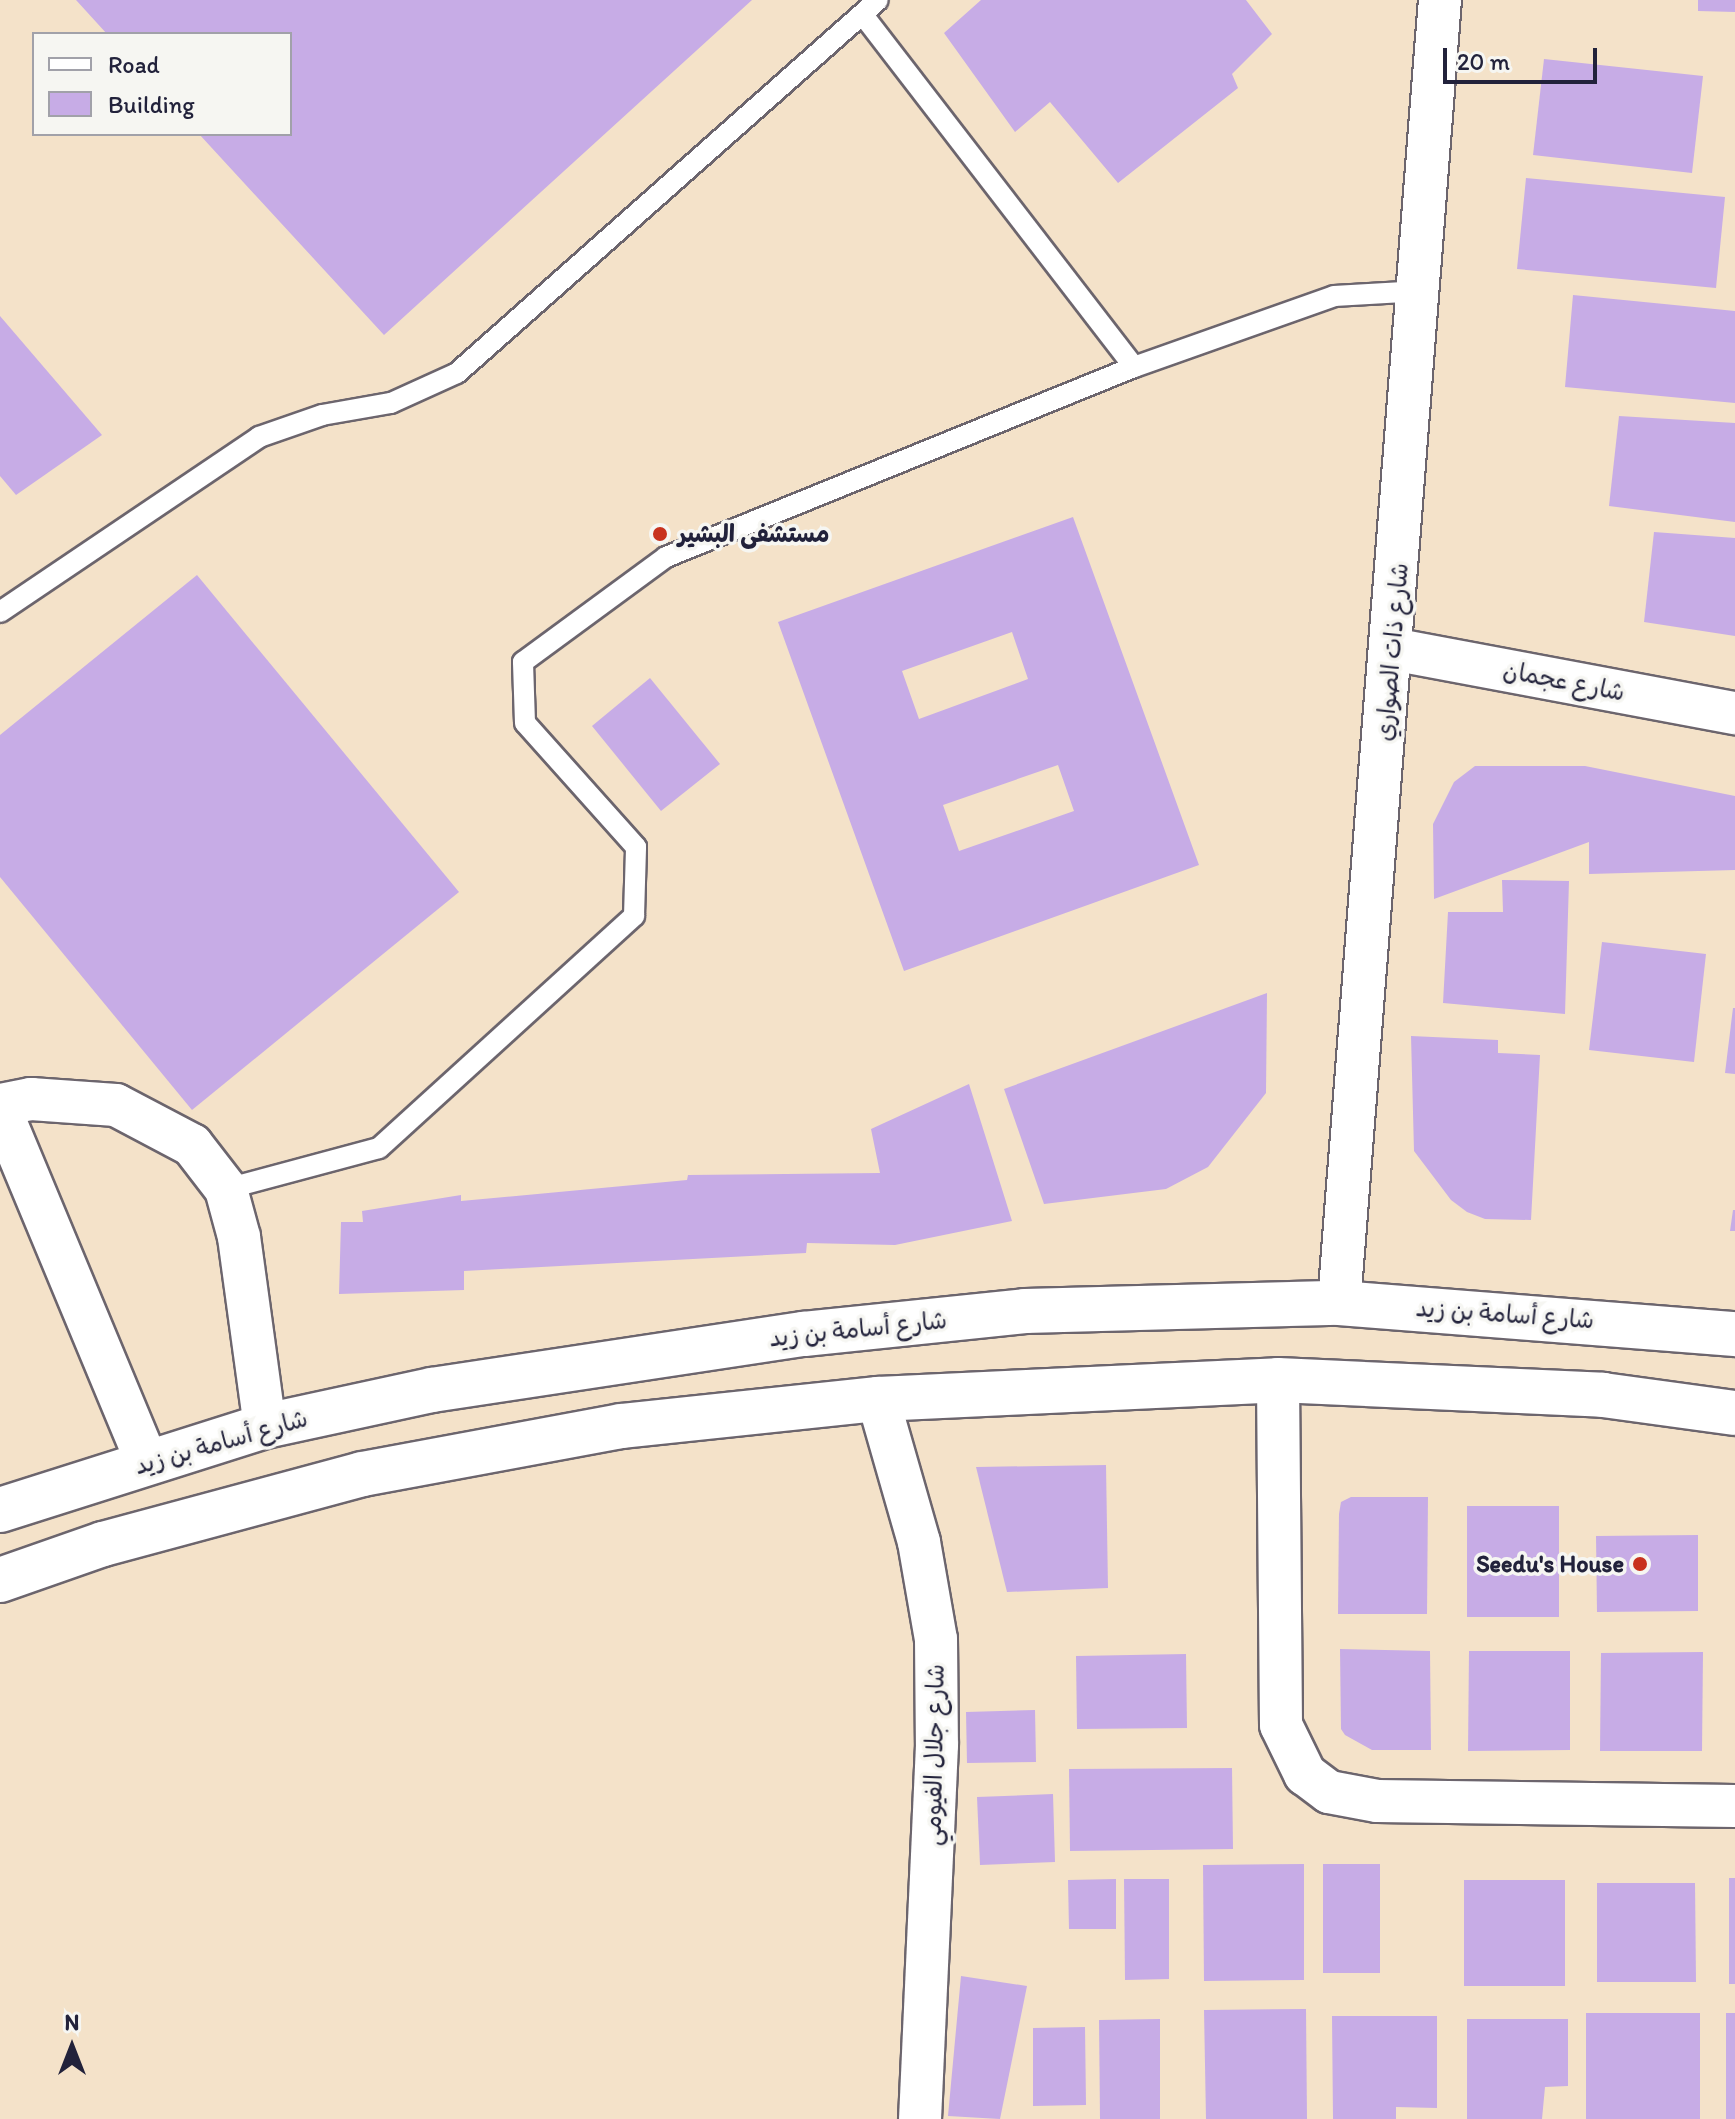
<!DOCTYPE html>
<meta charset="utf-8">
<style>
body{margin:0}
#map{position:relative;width:1735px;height:2119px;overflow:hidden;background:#f4e2c9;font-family:Itim,"Playpen Sans Arabic",sans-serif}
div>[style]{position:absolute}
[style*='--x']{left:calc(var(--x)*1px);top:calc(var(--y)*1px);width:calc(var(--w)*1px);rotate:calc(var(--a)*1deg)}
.building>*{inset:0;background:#c7ace6}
.roads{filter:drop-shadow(2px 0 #6c656d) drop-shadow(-2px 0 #6c656d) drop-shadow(0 2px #6c656d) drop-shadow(0 -2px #6c656d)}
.lane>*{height:20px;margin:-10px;padding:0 10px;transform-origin:10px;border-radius:10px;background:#fff}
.street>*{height:42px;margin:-21px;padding:0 21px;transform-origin:21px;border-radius:21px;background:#fff}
.highway>*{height:44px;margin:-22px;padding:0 22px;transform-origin:22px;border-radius:22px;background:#fff}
.dots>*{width:22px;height:22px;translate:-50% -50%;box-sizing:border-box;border:4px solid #f6f6f2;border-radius:50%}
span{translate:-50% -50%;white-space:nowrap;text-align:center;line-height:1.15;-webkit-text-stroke:7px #f6f6f2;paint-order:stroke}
.poi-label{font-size:24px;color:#22223b;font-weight:700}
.left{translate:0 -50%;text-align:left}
.right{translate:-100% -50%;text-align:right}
.street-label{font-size:24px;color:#22223b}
.legend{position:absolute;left:32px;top:32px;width:260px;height:104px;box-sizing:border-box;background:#f6f6f2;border:2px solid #a1a1a9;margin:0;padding:10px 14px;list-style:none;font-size:24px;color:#22223b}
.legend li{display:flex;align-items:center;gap:16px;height:40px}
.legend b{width:40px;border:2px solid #a1a1a9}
.north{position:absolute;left:32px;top:2007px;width:80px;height:80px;-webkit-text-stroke:6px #f6f6f2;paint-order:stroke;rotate:0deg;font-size:22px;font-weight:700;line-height:32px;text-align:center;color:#22223b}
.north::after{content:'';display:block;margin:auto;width:28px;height:36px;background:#22223b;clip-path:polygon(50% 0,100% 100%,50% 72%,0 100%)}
.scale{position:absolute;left:1443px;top:48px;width:154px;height:36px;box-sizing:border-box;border:4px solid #22223b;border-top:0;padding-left:10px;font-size:24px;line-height:28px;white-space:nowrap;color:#22223b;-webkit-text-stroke:6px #f6f6f2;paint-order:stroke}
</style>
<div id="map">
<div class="building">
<i style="clip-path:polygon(76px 0,752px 0,384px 335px,199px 134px,290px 134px,290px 34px,107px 34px)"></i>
<i style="clip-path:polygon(981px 0,1246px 0,1272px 34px,1232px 74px,1238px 88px,1118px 183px,1050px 102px,1015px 132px,944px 33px)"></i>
<i style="clip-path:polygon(1698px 0,1735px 0,1735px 12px,1698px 11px)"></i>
<i style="clip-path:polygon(1544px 59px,1703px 76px,1692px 173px,1533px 155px)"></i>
<i style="clip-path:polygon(1526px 178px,1725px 197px,1716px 288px,1517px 269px)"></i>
<i style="clip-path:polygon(1573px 295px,1735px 311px,1735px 403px,1565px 387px)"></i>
<i style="clip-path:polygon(0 316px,102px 435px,16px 495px,0 476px)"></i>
<i style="clip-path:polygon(1619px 416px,1735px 423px,1735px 522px,1609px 506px)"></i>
<i style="clip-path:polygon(evenodd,1073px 517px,1199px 865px,904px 971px,778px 622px,1073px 517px,1012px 632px,1028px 679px,919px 719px,902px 671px,1012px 632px,1073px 517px,1058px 765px,1074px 811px,959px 851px,943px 805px,1058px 765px)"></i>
<i style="clip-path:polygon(1654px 532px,1735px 538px,1735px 636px,1644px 622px)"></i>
<i style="clip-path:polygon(197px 575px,459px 892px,192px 1110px,0 877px,0 735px)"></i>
<i style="clip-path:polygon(650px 678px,720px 764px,661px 811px,592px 726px)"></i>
<i style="clip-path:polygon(1475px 766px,1585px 766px,1735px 796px,1735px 870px,1589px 874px,1589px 842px,1434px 899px,1433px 824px,1454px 782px)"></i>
<i style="clip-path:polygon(1502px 880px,1569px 881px,1565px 1014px,1443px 1003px,1448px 912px,1503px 912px)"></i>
<i style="clip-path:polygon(1602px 942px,1706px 954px,1694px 1062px,1589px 1050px)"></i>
<i style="clip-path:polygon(1267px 993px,1266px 1093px,1208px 1167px,1166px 1189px,1044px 1204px,1004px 1089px)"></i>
<i style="clip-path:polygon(1733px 1008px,1735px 1008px,1735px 1074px,1725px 1073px)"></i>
<i style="clip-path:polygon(1411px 1036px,1498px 1040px,1498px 1053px,1540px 1055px,1531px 1220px,1485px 1219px,1467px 1212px,1451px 1200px,1414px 1151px)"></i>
<i style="clip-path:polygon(969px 1084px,1012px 1221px,895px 1245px,807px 1243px,806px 1253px,464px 1271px,464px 1290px,339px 1294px,341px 1222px,363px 1222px,362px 1211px,461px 1195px,461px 1201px,687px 1180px,688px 1175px,880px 1173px,871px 1129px)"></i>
<i style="clip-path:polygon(1733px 1210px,1735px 1210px,1735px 1231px,1730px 1231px)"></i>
<i style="clip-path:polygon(1106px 1465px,1108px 1588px,1007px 1592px,976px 1467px)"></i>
<i style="clip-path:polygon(1351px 1497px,1428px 1497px,1427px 1614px,1338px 1614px,1339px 1514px,1341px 1502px)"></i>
<i style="clip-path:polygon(1467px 1506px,1559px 1506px,1559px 1617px,1467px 1617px)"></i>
<i style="clip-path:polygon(1698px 1535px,1698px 1611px,1597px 1612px,1596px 1536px)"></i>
<i style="clip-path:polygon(1340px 1649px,1430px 1651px,1431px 1750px,1372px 1750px,1345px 1735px,1341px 1729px)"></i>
<i style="clip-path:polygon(1469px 1651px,1570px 1651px,1570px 1750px,1468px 1751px)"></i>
<i style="clip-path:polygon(1703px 1652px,1702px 1751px,1600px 1751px,1601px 1653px)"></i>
<i style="clip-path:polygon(1186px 1654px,1187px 1728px,1077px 1729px,1076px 1656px)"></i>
<i style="clip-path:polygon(1035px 1710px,1036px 1762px,967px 1763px,966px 1712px)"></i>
<i style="clip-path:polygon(1232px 1768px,1233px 1849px,1070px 1851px,1069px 1769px)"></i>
<i style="clip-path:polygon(1053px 1794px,1055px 1862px,980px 1865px,977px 1797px)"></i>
<i style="clip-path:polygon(1304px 1864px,1304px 1980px,1204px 1981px,1203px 1865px)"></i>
<i style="clip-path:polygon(1323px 1864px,1380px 1864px,1380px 1973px,1323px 1973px)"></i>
<i style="clip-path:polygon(1729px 1878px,1735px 1878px,1735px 1984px,1729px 1984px)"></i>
<i style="clip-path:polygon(1116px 1879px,1116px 1929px,1069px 1929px,1068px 1880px)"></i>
<i style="clip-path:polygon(1124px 1879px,1169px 1879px,1169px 1979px,1125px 1980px)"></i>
<i style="clip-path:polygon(1464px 1880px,1565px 1880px,1565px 1986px,1464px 1986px)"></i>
<i style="clip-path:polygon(1597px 1883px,1695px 1883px,1696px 1982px,1597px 1982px)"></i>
<i style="clip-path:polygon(961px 1976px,1027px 1986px,1000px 2119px,948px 2116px)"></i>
<i style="clip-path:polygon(1306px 2009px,1307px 2119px,1206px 2119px,1204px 2010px)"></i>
<i style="clip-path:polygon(1586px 2013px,1700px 2013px,1700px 2119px,1586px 2119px)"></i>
<i style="clip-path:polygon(1726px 2013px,1735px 2013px,1735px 2119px,1726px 2119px)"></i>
<i style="clip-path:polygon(1332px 2016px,1437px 2016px,1437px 2108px,1396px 2107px,1396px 2119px,1333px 2119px)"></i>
<i style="clip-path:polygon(1160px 2019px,1160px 2119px,1100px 2119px,1099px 2020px)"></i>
<i style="clip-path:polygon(1467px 2019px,1568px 2019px,1568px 2086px,1545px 2087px,1542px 2119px,1467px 2119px)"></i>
<i style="clip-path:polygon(1085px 2027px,1086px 2105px,1033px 2106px,1033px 2028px)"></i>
</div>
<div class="roads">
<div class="lane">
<i style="--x:863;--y:15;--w:444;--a:52.4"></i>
<i style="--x:0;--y:612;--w:313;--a:-34"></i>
<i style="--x:259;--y:437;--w:67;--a:-19.2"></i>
<i style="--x:322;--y:415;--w:70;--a:-9.9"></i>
<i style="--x:391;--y:403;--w:72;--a:-24.4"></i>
<i style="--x:457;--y:373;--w:562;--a:-41.54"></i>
<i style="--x:226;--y:1189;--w:158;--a:-15"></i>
<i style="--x:379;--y:1148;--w:345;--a:-42.3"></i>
<i style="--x:634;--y:916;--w:69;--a:-88.3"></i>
<i style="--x:636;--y:847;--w:166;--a:-131.8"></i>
<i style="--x:525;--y:723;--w:61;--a:-91.9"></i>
<i style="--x:523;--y:662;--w:177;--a:-36.3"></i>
<i style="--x:666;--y:557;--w:505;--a:-22.1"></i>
<i style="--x:1134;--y:367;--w:212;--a:-19.5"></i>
<i style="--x:1334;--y:296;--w:87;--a:-3.3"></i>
</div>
<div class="street">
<i style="--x:1392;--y:649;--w:349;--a:10.6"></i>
<i style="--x:0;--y:1105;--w:32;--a:-11"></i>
<i style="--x:31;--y:1099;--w:85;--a:4"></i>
<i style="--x:116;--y:1105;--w:86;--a:27.8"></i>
<i style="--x:192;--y:1145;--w:56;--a:52.3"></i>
<i style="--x:226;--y:1189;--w:50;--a:74.8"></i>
<i style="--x:239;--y:1237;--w:191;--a:82.2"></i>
<i style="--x:0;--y:1109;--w:383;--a:67.4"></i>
<i style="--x:1339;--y:1303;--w:1307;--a:-85.57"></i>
<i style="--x:1278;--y:1380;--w:345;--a:89.5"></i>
<i style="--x:1281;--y:1725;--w:55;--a:63.9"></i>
<i style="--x:1305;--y:1774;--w:30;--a:37"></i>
<i style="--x:1329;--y:1792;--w:49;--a:10.6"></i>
<i style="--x:1377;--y:1801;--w:358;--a:0.8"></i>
<i style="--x:878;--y:1399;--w:149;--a:74"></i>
<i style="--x:919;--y:1542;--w:98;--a:80.1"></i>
<i style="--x:936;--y:1639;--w:106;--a:89.5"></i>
<i style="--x:937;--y:1745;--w:374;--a:92.6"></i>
</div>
<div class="highway">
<i style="--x:0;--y:1510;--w:278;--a:-17.6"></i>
<i style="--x:265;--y:1426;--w:171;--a:-12.2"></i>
<i style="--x:432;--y:1390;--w:376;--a:-8.6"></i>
<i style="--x:804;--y:1334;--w:222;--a:-5.9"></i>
<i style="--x:1025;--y:1311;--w:314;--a:-1.5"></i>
<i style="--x:1339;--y:1303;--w:397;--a:4.5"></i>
<i style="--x:0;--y:1580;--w:109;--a:-19.3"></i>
<i style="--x:103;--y:1544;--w:268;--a:-15.1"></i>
<i style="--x:362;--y:1474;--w:263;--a:-10.5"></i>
<i style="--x:621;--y:1426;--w:258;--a:-6"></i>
<i style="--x:878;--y:1399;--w:400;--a:-2.7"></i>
<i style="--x:1278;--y:1380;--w:325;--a:2.6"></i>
<i style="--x:1603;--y:1395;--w:133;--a:7.8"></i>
</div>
</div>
<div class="dots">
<i style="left:660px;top:534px;background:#c8321e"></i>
<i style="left:1640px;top:1564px;background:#c8321e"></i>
</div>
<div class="poi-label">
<span class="left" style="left:678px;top:534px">مستشفى البشير</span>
<span class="right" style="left:1624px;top:1564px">Seedu's House</span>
</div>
<div class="street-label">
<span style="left:1392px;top:652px;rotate:-85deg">شارع ذات الصواري</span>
<span style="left:1564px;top:681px;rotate:11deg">شارع عجمان</span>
<span style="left:1505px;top:1314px;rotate:4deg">شارع أسامة بن زيد</span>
<span style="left:858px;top:1329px;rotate:-6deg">شارع أسامة بن زيد</span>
<span style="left:221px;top:1442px;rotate:-16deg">شارع أسامة بن زيد</span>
<span style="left:934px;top:1755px;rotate:-89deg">شارع جلال الفيومي</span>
</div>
<ul class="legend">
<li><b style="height:10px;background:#fff"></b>Road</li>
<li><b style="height:22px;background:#c7ace6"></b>Building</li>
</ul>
<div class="north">N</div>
<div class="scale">20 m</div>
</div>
